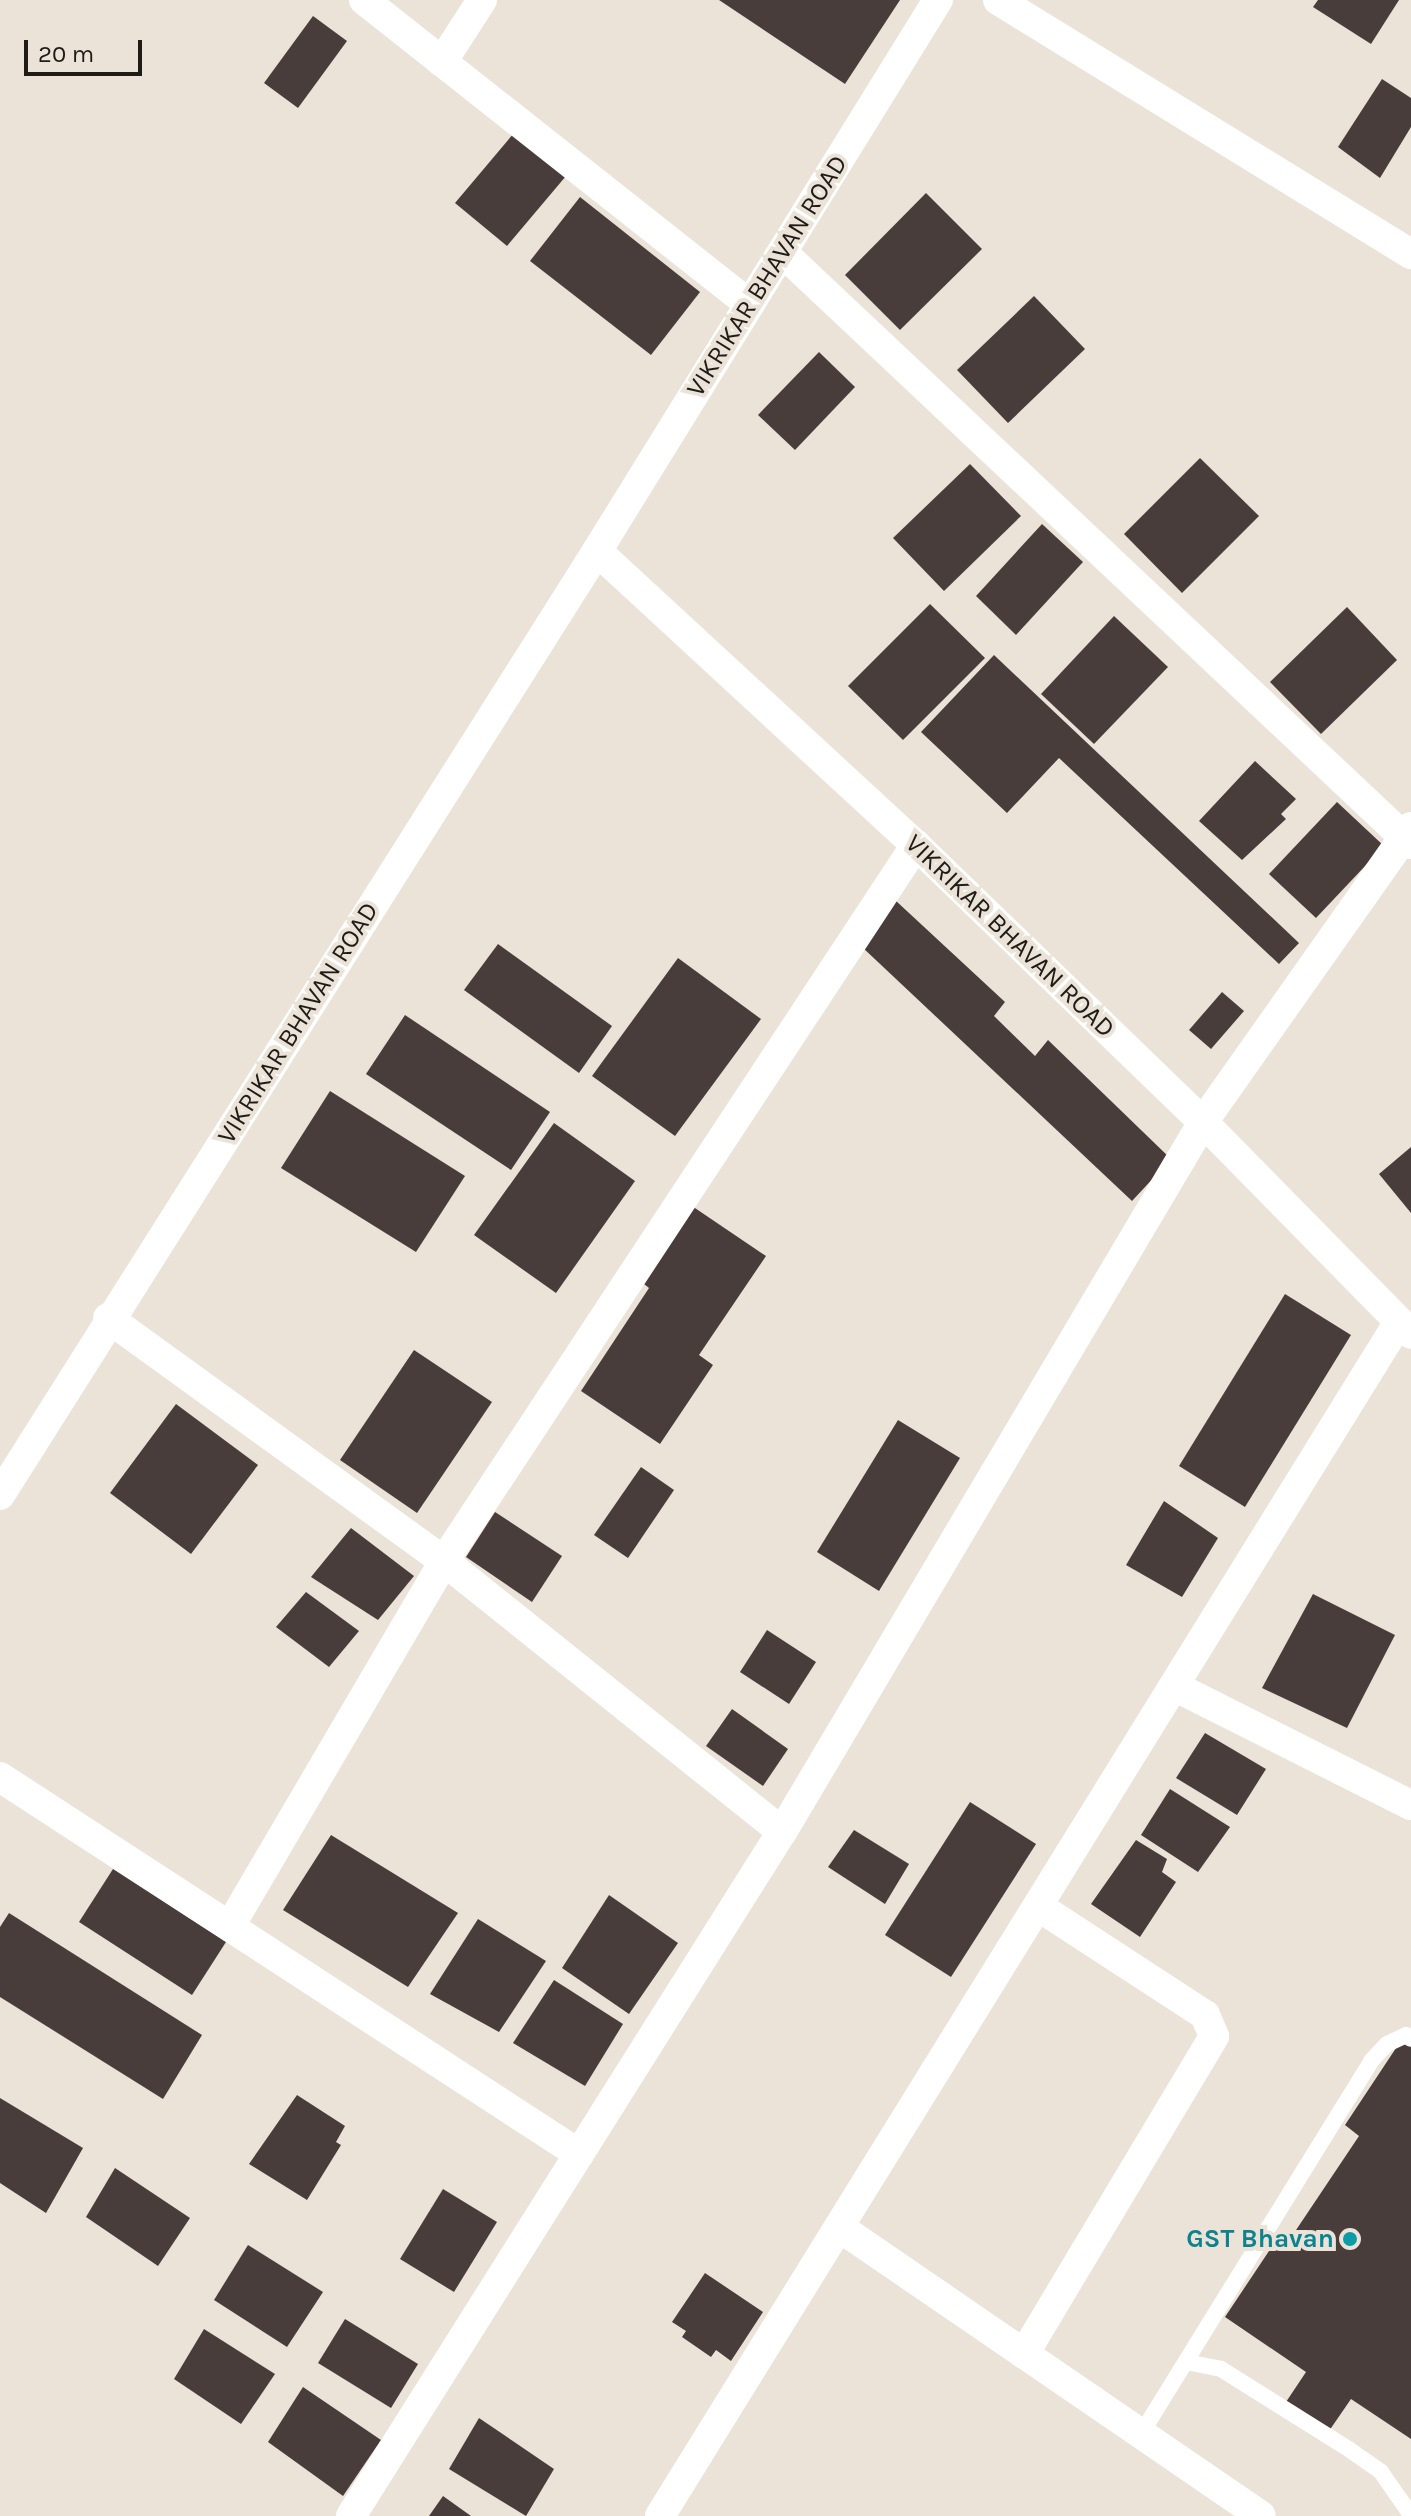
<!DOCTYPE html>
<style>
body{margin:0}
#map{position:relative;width:1411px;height:2516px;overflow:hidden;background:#ebe3d8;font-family:Karla,sans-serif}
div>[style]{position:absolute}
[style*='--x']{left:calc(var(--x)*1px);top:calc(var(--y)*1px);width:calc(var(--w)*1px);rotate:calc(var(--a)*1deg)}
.building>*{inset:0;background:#493d3c}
.lane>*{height:16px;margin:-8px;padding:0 8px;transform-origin:8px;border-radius:8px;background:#fff}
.street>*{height:30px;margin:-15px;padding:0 15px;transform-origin:15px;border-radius:15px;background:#fff}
.dots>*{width:22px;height:22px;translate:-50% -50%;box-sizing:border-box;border:4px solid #ebe3d8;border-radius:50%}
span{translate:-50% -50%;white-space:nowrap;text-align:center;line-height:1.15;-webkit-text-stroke:8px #ebe3d8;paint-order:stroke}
.street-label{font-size:26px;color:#1f1c18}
.culture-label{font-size:26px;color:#0d838f;font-weight:700}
.right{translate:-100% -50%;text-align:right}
.scale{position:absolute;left:24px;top:40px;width:118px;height:36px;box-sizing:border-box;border:4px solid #1f1c18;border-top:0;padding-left:10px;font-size:24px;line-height:28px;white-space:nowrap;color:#1f1c18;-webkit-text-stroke:6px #ebe3d8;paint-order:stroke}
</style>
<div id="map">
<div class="building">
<i style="clip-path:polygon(719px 0,900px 0,845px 84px)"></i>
<i style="clip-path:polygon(1318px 0,1399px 0,1371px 44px,1313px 7px)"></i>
<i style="clip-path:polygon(313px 16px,347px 41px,298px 108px,264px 83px)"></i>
<i style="clip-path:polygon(1382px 79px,1411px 98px,1411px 127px,1380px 178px,1338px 147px)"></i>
<i style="clip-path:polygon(514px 133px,566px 176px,507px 246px,455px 203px)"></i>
<i style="clip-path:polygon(926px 193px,982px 249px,900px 330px,845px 275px)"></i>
<i style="clip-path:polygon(580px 197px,700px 292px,651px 355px,530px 261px)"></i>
<i style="clip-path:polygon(1034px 296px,1085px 349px,1008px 423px,957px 370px)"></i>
<i style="clip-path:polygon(819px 352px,855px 387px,795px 450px,758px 415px)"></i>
<i style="clip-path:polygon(1200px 458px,1259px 516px,1182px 593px,1124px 534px)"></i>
<i style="clip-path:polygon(970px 464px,1021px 516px,944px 591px,893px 538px)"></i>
<i style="clip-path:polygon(1042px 524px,1083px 562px,1016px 635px,976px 596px)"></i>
<i style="clip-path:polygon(930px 604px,985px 658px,903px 740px,848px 686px)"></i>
<i style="clip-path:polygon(1347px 607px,1397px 660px,1321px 734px,1270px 682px)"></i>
<i style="clip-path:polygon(1114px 616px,1168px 667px,1094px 744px,1041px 694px)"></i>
<i style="clip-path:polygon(994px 655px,1299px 943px,1279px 964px,1059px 758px,1007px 813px,921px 732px)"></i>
<i style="clip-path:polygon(1255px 761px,1296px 799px,1281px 814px,1286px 819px,1242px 860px,1199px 821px)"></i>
<i style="clip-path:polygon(1337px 802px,1384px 846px,1316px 918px,1269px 874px)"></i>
<i style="clip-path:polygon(895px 900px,1005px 1002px,994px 1016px,1035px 1056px,1048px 1040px,1171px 1159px,1132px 1201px,862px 947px)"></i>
<i style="clip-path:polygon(498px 944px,612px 1026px,579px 1073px,464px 990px)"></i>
<i style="clip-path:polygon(678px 958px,761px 1019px,675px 1136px,592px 1076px)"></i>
<i style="clip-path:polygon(1222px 992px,1244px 1011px,1211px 1049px,1189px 1030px)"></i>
<i style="clip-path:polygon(405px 1015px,550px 1112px,511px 1170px,366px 1074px)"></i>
<i style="clip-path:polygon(330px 1091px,465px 1176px,416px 1252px,281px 1168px)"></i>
<i style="clip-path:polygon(554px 1123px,635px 1181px,556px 1293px,474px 1235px)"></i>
<i style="clip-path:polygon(1411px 1147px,1411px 1213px,1379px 1174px)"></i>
<i style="clip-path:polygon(689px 1204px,766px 1256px,699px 1355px,713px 1365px,660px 1444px,581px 1391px,649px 1288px,639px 1280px)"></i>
<i style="clip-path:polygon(1285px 1294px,1351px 1335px,1245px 1507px,1179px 1466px)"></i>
<i style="clip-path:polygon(414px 1350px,492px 1402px,417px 1513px,340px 1460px)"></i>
<i style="clip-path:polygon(176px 1404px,258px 1465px,191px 1554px,110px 1493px)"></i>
<i style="clip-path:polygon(898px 1420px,960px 1458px,879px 1591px,817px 1552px)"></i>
<i style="clip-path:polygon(641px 1467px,674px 1490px,628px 1558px,594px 1535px)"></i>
<i style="clip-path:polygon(1164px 1501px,1218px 1538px,1182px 1597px,1126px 1565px)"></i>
<i style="clip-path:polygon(495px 1512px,562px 1556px,532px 1602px,466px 1557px)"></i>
<i style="clip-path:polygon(351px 1528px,414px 1576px,378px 1620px,311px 1577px)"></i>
<i style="clip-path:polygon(306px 1592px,359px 1631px,329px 1667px,276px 1627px)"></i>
<i style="clip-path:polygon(1313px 1594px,1395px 1635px,1347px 1728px,1262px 1688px)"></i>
<i style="clip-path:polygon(767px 1630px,816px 1662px,789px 1704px,740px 1672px)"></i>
<i style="clip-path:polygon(732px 1709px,788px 1749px,763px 1786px,706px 1746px)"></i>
<i style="clip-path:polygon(1205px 1733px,1266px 1769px,1237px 1815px,1176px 1778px)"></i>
<i style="clip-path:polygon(1170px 1789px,1230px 1827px,1198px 1872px,1141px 1835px)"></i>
<i style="clip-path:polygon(970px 1802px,1036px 1844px,951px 1977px,885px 1935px)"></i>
<i style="clip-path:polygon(854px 1830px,909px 1864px,885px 1904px,828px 1867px)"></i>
<i style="clip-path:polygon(331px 1835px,458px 1913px,408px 1987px,283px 1910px)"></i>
<i style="clip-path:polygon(1136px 1840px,1167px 1859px,1162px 1872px,1176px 1882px,1140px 1937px,1091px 1904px)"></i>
<i style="clip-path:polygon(113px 1869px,226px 1942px,192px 1995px,79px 1922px)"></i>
<i style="clip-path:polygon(609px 1895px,678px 1943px,629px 2014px,562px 1968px)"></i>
<i style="clip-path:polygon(9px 1913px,202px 2035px,163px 2099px,0 1997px,0 1927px)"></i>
<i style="clip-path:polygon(478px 1919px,546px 1961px,499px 2032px,430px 1994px)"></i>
<i style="clip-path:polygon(554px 1980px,623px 2024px,585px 2086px,513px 2043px)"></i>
<i style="clip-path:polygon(1402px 2039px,1411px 2045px,1411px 2439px,1351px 2399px,1329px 2431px,1286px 2402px,1306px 2372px,1225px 2317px,1279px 2236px,1288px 2242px,1359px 2136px,1345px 2125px)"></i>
<i style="clip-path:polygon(297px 2095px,345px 2126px,336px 2142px,341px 2145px,307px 2200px,249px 2164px)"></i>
<i style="clip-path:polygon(0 2098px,83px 2148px,46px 2213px,0 2183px)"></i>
<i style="clip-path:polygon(115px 2168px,190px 2218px,158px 2266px,86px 2217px)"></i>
<i style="clip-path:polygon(443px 2189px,497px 2222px,454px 2292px,400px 2259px)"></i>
<i style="clip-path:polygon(248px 2245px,323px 2292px,287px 2347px,214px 2300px)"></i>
<i style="clip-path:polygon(705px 2273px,763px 2312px,731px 2361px,716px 2350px,711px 2357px,682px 2337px,686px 2331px,672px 2322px)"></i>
<i style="clip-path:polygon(345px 2319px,418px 2364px,391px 2408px,318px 2363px)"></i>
<i style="clip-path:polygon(204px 2329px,275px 2374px,241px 2424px,174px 2379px)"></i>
<i style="clip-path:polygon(303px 2387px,381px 2440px,343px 2496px,268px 2442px)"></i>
<i style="clip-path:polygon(479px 2418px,554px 2469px,526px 2516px,449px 2469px)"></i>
<i style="clip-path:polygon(443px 2496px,471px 2516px,429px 2516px)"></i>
</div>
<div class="lane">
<i style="--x:1186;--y:2362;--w:36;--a:11"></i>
<i style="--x:1221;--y:2369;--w:152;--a:32.1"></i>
<i style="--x:1350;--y:2450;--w:38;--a:35"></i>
<i style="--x:1381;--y:2472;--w:52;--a:55.1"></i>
<i style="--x:1141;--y:2434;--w:438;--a:-58.3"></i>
<i style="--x:1371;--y:2061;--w:23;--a:-47"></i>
<i style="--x:1387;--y:2044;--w:21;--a:-25"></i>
<i style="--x:1406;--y:2035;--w:6;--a:39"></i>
</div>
<div class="street">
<i style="--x:364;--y:0;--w:491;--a:38.3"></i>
<i style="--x:998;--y:0;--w:485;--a:31.6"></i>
<i style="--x:442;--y:62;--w:74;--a:-57.2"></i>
<i style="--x:782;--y:252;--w:864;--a:43.26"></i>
<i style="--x:597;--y:551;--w:434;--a:42.7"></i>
<i style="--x:916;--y:845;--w:399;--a:44"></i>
<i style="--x:1203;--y:1122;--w:297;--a:45.5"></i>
<i style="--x:108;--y:1318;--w:415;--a:35.9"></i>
<i style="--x:444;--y:1561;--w:858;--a:-56.61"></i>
<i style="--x:0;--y:1495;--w:1117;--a:-57.69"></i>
<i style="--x:597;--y:551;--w:648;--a:-58.25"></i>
<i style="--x:1174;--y:1686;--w:265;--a:26.7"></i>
<i style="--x:0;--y:1777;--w:691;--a:33.07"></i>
<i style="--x:579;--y:2154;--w:381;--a:-57.8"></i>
<i style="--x:782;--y:1832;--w:825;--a:-59.33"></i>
<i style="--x:1203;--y:1122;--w:361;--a:-54.8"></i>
<i style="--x:230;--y:1926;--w:423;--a:-59.6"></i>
<i style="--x:444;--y:1561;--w:433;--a:38.7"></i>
<i style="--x:839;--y:2227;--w:511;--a:34.4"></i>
<i style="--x:1024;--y:2354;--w:370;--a:-59.1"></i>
<i style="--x:1214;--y:2036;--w:23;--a:-113"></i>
<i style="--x:1205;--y:2015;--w:199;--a:-146.9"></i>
<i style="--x:351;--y:2516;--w:428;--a:-57.8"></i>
<i style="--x:660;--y:2516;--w:1404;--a:-58.25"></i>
</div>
<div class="dots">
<i style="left:1350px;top:2239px;background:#0f9aa8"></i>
</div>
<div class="street-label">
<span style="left:767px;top:276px;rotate:-58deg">VIKRIKAR BHAVAN ROAD</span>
<span style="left:1010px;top:936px;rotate:44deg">VIKRIKAR BHAVAN ROAD</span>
<span style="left:298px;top:1023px;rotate:-58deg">VIKRIKAR BHAVAN ROAD</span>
</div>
<div class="culture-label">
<span class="right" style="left:1334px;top:2239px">GST Bhavan</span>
</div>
<div class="scale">20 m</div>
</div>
